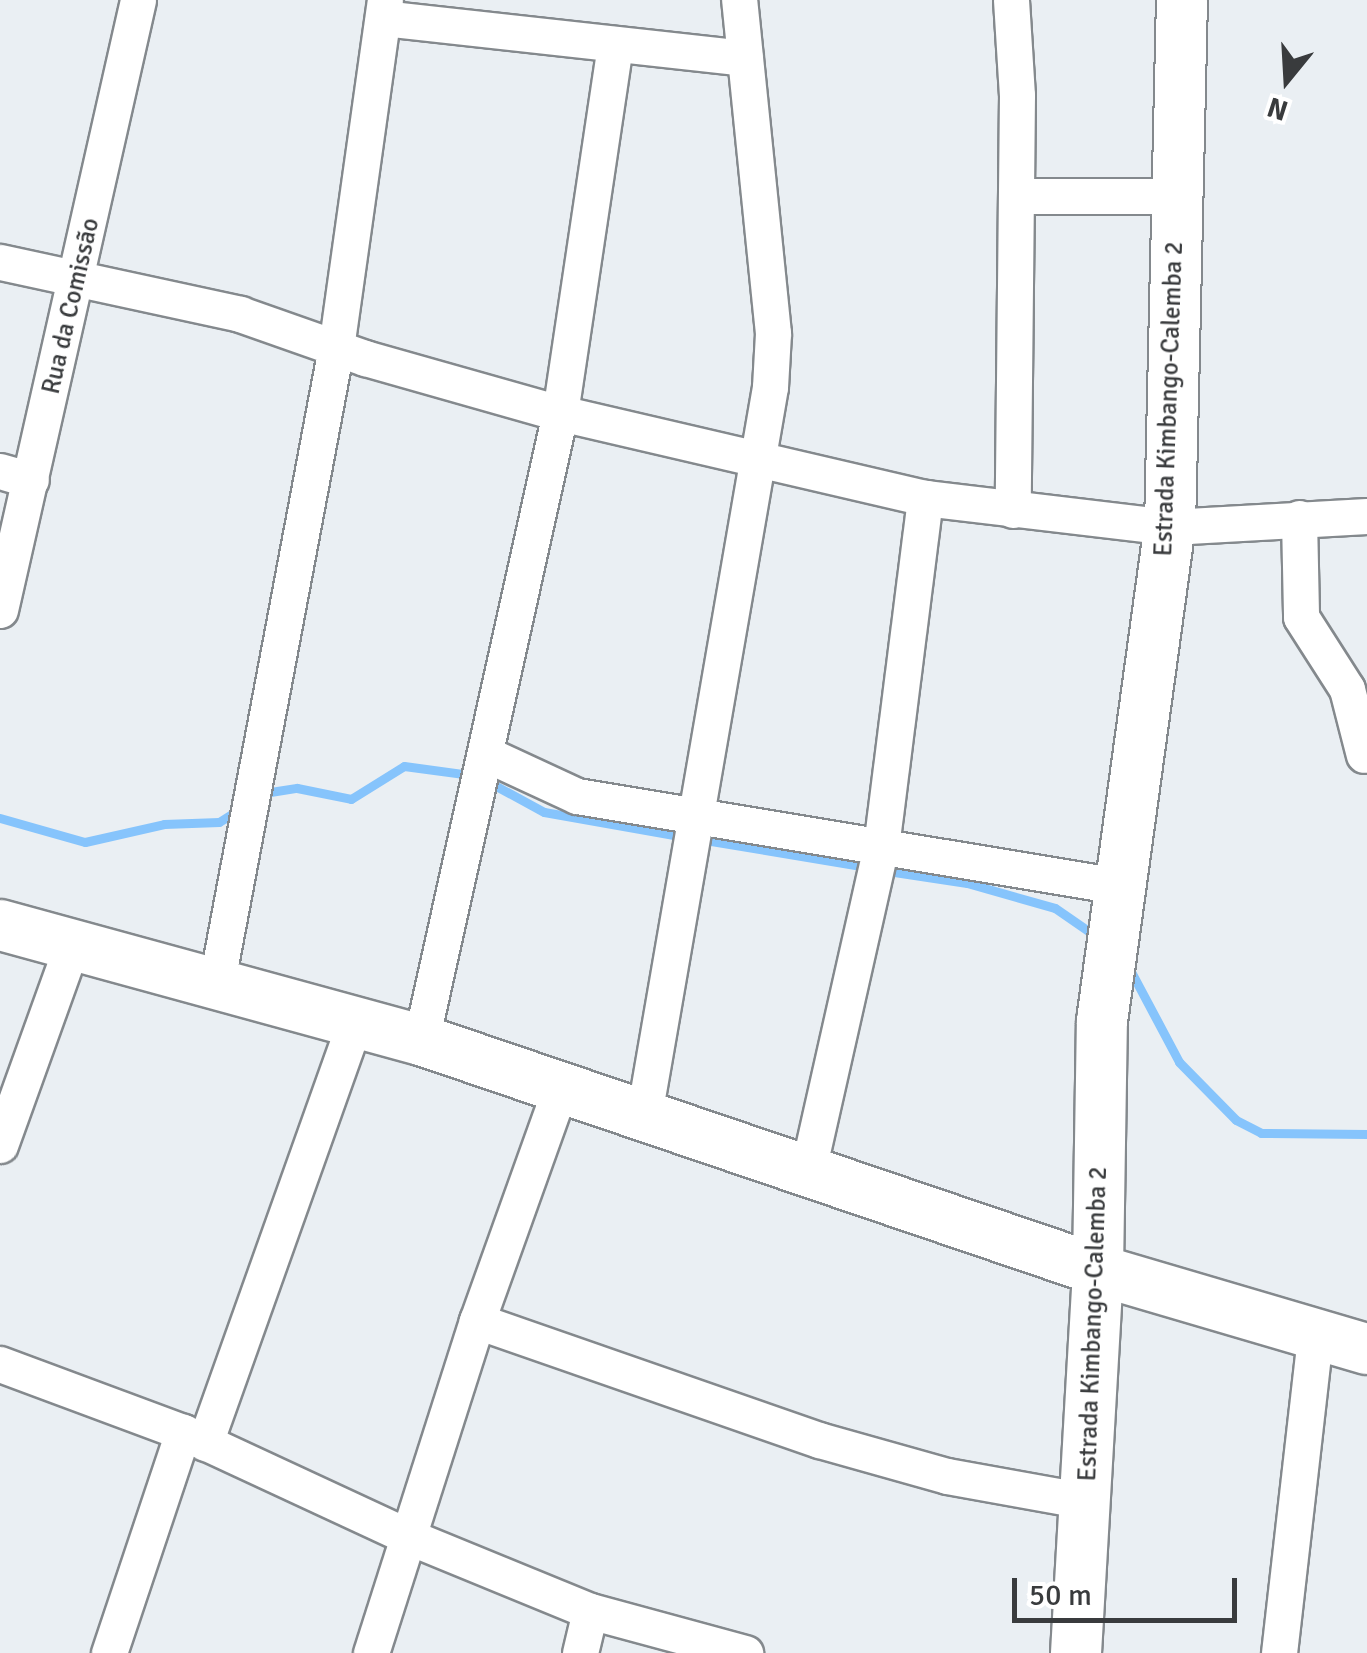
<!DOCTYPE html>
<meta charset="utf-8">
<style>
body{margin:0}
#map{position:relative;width:1367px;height:1653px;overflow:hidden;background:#eaeff3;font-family:Signika,sans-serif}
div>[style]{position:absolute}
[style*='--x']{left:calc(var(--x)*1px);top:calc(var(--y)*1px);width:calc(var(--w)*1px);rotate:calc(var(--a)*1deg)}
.stream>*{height:9px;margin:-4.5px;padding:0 4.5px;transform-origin:4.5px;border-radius:4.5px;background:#86c4fc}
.roads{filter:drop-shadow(2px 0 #84898d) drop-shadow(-2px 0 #84898d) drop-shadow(0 2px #84898d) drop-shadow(0 -2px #84898d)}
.street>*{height:35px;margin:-17.5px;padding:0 17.5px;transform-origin:17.5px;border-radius:17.5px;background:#fff}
.secondary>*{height:50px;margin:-25px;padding:0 25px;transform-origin:25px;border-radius:25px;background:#fff}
span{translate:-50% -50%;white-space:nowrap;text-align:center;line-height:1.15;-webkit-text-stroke:9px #fff;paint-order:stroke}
.street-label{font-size:25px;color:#393b3d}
.north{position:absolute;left:1237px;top:30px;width:100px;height:100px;-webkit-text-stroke:8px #fff;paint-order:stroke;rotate:198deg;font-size:28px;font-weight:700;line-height:40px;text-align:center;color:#393b3d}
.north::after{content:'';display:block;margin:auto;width:35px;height:45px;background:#393b3d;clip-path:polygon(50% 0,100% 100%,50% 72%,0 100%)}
.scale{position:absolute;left:1012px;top:1578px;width:225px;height:45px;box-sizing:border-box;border:5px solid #393b3d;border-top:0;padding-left:12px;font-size:30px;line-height:35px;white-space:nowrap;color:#393b3d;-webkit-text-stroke:8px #fff;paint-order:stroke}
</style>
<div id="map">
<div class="stream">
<i style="--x:485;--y:780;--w:67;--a:28.5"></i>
<i style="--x:544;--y:812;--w:142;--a:10.1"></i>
<i style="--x:264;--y:793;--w:33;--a:-9"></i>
<i style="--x:297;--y:788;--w:55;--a:11.5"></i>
<i style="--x:351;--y:799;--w:62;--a:-31.9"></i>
<i style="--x:404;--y:766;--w:68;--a:7.7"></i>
<i style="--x:0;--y:818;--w:88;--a:15.8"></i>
<i style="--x:85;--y:842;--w:81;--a:-12.8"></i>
<i style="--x:164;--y:824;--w:55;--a:-2.1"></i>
<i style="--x:219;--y:822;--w:22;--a:-32"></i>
<i style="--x:699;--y:839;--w:169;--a:9.5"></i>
<i style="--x:881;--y:870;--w:87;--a:8.6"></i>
<i style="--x:967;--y:883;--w:91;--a:15.9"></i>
<i style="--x:1055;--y:908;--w:51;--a:34.6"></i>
<i style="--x:1127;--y:964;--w:111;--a:62"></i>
<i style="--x:1179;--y:1062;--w:81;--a:45.5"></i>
<i style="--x:1236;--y:1120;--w:28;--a:27"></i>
<i style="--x:1261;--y:1133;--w:106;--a:0.5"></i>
</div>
<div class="roads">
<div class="street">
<i style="--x:1011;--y:0;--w:95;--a:86.4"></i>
<i style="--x:1017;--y:95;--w:415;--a:90.6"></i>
<i style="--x:383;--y:18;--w:364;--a:6.3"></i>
<i style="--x:1016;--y:196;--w:158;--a:0"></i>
<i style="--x:0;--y:262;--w:246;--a:12.2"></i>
<i style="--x:240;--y:314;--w:133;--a:19.4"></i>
<i style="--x:365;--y:358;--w:203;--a:15.8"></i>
<i style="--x:560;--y:413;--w:375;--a:13.1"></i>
<i style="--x:925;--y:498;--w:247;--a:6.8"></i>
<i style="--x:1170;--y:527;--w:197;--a:-3.2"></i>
<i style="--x:0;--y:471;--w:32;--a:16"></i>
<i style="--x:1299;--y:518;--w:99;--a:88.8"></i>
<i style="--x:1301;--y:617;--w:85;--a:57.4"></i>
<i style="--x:1347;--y:689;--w:68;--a:75.6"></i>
<i style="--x:0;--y:610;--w:625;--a:-77.25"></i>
<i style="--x:486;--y:754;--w:100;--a:24.8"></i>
<i style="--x:577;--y:796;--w:548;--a:9.45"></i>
<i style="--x:216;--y:986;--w:649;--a:-79.35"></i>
<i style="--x:336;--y:348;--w:351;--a:-82"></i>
<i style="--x:421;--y:1040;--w:642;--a:-77.5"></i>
<i style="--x:560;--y:413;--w:373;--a:-81.5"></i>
<i style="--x:644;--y:1115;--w:739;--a:-80.18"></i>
<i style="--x:770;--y:387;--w:54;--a:-86.8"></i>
<i style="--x:773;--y:333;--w:335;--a:-95.8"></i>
<i style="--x:0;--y:1145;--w:213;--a:-70.2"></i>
<i style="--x:808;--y:1170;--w:331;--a:-77.3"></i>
<i style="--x:881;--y:847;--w:352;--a:-82.8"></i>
<i style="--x:477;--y:1321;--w:362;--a:19.2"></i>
<i style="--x:819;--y:1440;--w:133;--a:15.7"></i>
<i style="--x:947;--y:1476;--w:141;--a:10.2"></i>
<i style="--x:0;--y:1364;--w:195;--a:20.4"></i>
<i style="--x:183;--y:1432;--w:247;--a:24.9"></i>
<i style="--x:407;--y:1536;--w:198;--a:22.3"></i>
<i style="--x:590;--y:1611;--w:161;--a:15.2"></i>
<i style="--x:205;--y:1443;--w:445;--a:-70.4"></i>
<i style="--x:109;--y:1653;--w:233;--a:-71.5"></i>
<i style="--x:371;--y:1653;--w:349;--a:-72.3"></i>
<i style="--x:477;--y:1321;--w:249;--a:-70.3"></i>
<i style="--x:580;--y:1653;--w:43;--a:-76.6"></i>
<i style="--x:1279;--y:1653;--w:317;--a:-83.5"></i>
</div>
<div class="secondary">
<i style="--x:0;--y:925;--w:436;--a:15.3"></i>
<i style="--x:421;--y:1040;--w:715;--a:18.76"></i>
<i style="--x:1098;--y:1270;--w:280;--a:16.4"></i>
<i style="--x:1076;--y:1653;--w:384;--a:-86.7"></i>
<i style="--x:1098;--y:1270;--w:249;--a:-89.1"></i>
<i style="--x:1102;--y:1021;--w:499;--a:-82.2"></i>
<i style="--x:1170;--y:527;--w:527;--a:-88.7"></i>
</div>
</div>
<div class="street-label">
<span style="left:71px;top:306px;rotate:-77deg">Rua da Comissão</span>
<span style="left:1169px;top:399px;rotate:-88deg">Estrada Kimbango-Calemba 2</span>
<span style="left:1093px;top:1324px;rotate:-88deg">Estrada Kimbango-Calemba 2</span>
</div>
<div class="north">N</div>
<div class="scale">50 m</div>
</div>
